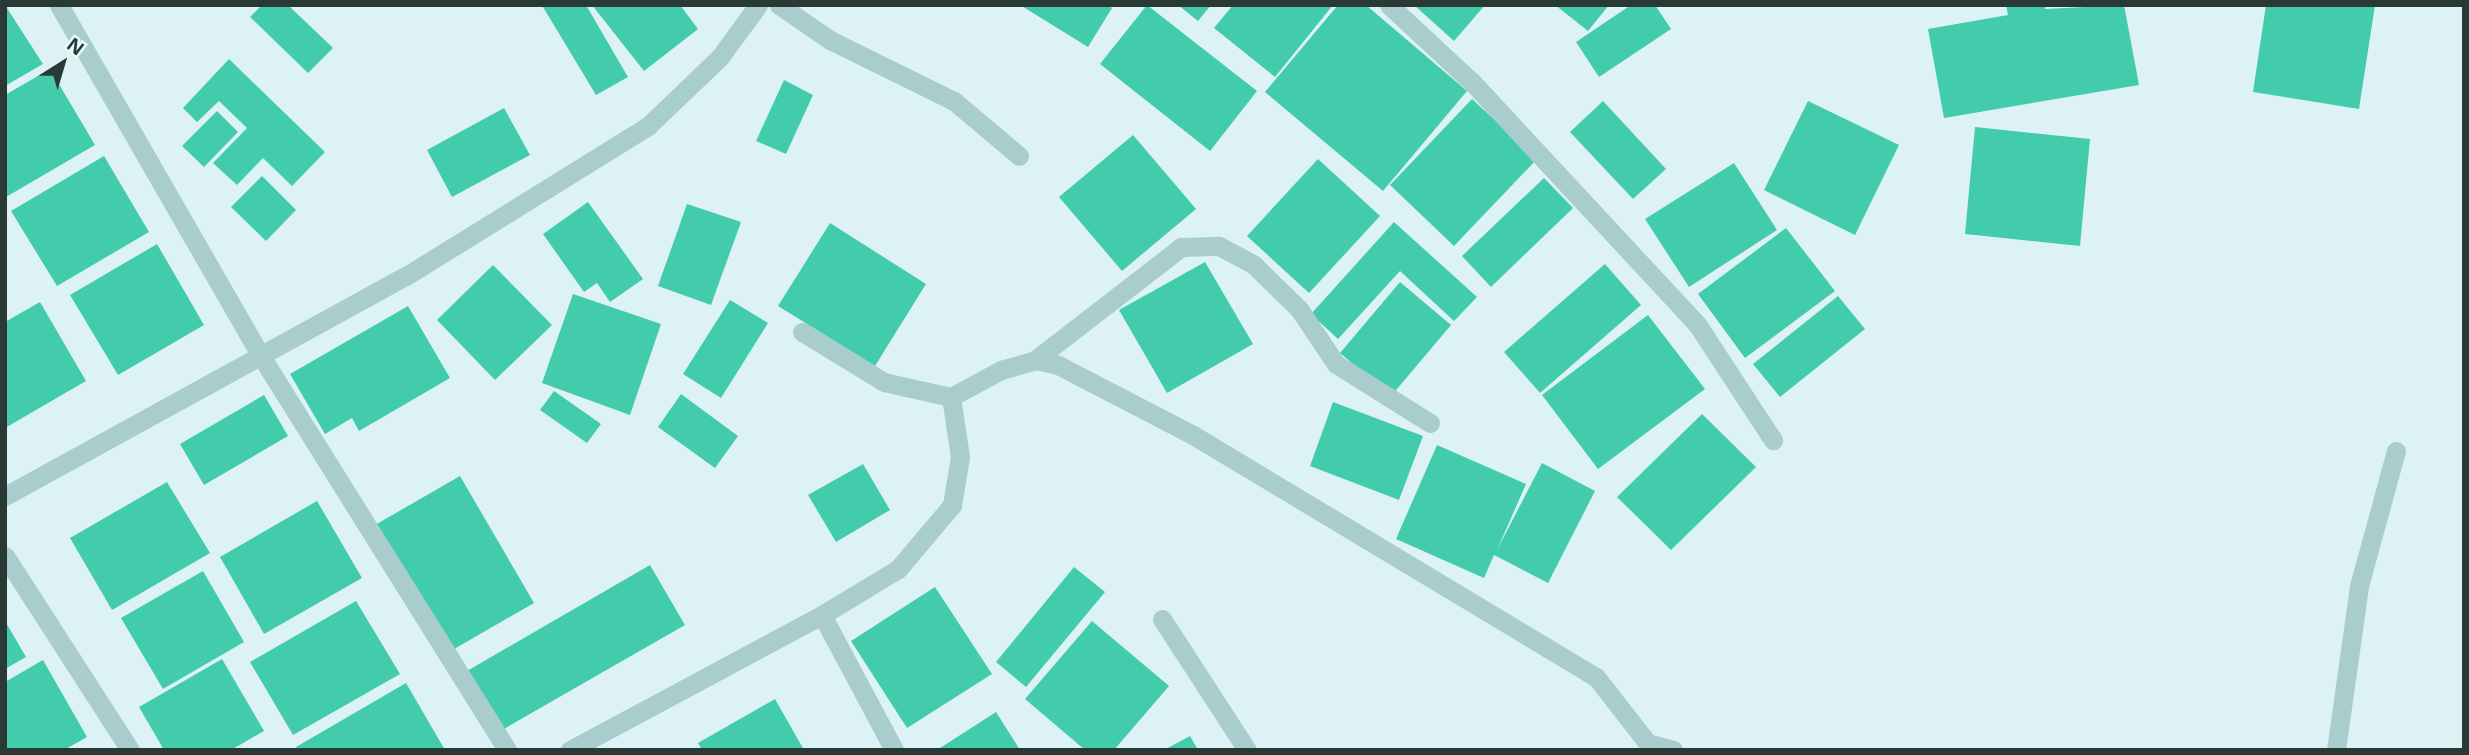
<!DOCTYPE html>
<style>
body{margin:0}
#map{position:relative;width:2469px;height:755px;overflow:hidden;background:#ddf2f4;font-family:"Open Sans",sans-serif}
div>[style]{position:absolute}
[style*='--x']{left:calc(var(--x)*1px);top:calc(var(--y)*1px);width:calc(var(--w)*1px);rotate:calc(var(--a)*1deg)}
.building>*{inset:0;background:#43ccab}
.minor>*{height:19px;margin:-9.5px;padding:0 9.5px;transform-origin:9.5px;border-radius:9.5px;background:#a8cdcc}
.tertiary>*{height:19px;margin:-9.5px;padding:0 9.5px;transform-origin:9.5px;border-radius:9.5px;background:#a8cdcc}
span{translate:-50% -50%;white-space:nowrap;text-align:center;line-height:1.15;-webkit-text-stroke:5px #eafafb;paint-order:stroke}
.frame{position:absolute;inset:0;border:7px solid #283936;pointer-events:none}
.north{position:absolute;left:28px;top:28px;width:70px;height:70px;-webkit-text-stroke:5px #eafafb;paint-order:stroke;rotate:37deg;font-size:19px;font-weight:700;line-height:28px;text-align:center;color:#283936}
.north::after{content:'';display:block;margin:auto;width:24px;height:32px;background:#283936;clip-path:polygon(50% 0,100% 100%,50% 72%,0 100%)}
</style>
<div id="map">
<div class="building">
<i style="clip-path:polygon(5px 5px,43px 64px,5px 86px)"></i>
<i style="clip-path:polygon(262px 5px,288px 5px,333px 48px,308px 73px,250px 17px)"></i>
<i style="clip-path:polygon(586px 5px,628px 77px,596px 95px,543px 7px)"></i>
<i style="clip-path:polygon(592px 5px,680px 5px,698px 29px,644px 71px)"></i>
<i style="clip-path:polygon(1020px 5px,1108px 5px,1112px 8px,1088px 47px)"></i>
<i style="clip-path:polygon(1147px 5px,1257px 91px,1210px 151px,1100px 64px)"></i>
<i style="clip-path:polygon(1178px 5px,1211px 5px,1198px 21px)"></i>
<i style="clip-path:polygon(1233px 5px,1333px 5px,1275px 77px,1214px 28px)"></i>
<i style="clip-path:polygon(1338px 5px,1366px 5px,1467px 91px,1383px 191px,1265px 92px)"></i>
<i style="clip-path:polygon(1414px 5px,1485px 5px,1454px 41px)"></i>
<i style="clip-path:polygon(1555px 5px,1609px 5px,1588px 31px)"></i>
<i style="clip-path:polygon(1631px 5px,1655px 5px,1671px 29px,1599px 77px,1576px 42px)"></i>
<i style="clip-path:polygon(2006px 5px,2045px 5px,2045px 9px,2124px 5px,2139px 85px,1944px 118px,1928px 29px,2008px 15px)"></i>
<i style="clip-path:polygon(2266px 5px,2375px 5px,2359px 109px,2253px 92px)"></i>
<i style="clip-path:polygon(229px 59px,325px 152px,292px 186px,263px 158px,237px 185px,213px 163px,247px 128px,219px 101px,197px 122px,183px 108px)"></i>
<i style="clip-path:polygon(50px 69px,95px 145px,6px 197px,5px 95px)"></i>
<i style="clip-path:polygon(784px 80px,813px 95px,786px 154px,756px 141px)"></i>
<i style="clip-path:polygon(1472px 99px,1537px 159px,1454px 246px,1390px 185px)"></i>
<i style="clip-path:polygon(1603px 101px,1666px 169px,1633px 199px,1570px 132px)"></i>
<i style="clip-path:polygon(1808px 101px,1899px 145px,1855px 235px,1764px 190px)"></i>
<i style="clip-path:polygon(504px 108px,530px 155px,452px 197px,427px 150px)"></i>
<i style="clip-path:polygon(217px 111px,238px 132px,204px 167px,182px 146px)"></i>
<i style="clip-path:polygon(1975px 127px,2090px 139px,2080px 246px,1965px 234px)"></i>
<i style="clip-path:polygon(1133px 135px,1196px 209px,1122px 271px,1059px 197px)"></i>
<i style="clip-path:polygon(104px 156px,149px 232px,57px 286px,11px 211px)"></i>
<i style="clip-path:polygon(1318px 159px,1380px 216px,1309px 293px,1247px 236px)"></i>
<i style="clip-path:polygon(1734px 163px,1777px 230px,1689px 287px,1645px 219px)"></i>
<i style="clip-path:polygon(262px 176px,296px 210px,266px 241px,231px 207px)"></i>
<i style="clip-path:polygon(1544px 178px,1573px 208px,1491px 287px,1462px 256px)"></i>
<i style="clip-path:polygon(588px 202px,643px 279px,610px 302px,597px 283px,584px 292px,543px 234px)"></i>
<i style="clip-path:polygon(687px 204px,741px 222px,711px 305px,658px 286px)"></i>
<i style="clip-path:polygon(1394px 222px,1477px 297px,1454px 321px,1400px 271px,1338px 339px,1311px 314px)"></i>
<i style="clip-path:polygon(830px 223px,926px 284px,875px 366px,778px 306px)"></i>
<i style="clip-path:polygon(1786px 228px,1835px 291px,1745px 358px,1698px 294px)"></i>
<i style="clip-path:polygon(157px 244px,204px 325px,118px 375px,70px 295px)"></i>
<i style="clip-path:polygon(1205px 262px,1253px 344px,1167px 393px,1119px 310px)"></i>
<i style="clip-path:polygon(1605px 264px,1641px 305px,1540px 393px,1504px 352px)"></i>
<i style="clip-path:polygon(493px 265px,552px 325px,495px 380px,437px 320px)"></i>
<i style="clip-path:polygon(1400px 282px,1451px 325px,1391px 396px,1340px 353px)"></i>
<i style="clip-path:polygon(573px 294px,661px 324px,630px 415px,542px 383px)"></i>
<i style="clip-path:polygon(1838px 296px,1865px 329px,1780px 397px,1753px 364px)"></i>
<i style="clip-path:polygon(730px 300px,768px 323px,721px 398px,683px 374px)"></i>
<i style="clip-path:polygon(40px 302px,86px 381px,5px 428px,5px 322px)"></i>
<i style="clip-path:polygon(408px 306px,450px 378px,359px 431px,352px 418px,325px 434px,290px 374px)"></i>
<i style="clip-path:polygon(1648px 315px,1705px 389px,1598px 469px,1542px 395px)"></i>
<i style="clip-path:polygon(554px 391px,601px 424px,587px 443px,540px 410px)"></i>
<i style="clip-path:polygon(681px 394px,738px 436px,715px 468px,658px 427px)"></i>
<i style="clip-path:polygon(264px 395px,288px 436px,204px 485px,180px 444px)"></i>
<i style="clip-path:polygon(1333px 402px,1423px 436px,1399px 500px,1310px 466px)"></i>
<i style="clip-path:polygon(1702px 414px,1756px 467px,1671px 550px,1617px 497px)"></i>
<i style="clip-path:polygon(1437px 445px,1526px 484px,1497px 550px,1542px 463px,1595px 491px,1548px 583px,1494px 555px,1484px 578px,1396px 539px)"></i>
<i style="clip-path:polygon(863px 464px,890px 510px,836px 542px,808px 495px)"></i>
<i style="clip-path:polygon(460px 476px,534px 603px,449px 652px,375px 525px)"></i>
<i style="clip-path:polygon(167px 482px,210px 553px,112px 610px,70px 538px)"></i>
<i style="clip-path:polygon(317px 501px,362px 578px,264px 634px,220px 557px)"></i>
<i style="clip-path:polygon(650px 565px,685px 625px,502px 730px,467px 671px)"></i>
<i style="clip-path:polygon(1074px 567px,1105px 592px,1026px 687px,996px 662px)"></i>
<i style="clip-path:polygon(203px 571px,244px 642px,163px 689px,121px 618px)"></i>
<i style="clip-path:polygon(935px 587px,992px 674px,907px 728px,851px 641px)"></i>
<i style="clip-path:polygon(356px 601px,400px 674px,293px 735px,250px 662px)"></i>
<i style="clip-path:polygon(5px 621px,26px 657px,5px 669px)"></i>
<i style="clip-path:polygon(1092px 621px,1169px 686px,1114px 750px,1085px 750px,1025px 699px)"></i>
<i style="clip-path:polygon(222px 659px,264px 731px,231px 750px,164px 750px,139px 707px)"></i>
<i style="clip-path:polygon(43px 660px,87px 737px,64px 750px,5px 750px,5px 682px)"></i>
<i style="clip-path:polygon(406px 683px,445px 750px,298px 750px,296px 747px)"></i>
<i style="clip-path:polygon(775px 699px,804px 750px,702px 750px,698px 743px)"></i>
<i style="clip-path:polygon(996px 712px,1020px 750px,937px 750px)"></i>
<i style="clip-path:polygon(1190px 736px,1198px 750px,1164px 750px)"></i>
</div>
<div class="minor">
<i style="--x:59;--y:5;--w:405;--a:60.1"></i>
<i style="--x:261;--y:356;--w:464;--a:58"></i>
<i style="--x:779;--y:5;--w:62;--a:34.5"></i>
<i style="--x:830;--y:40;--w:138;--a:26.2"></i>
<i style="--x:954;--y:101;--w:85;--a:40.2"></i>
<i style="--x:1389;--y:5;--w:113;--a:42.9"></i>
<i style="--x:1472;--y:82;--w:330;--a:47.1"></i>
<i style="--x:1697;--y:324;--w:139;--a:56.8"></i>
<i style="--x:1035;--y:360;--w:185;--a:-37.7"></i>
<i style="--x:1181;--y:247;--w:38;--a:-2"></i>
<i style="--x:1219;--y:246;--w:40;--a:28"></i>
<i style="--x:1254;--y:265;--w:63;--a:44.4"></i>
<i style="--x:1299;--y:309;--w:66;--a:56.1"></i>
<i style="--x:1336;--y:364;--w:111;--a:32.1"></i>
<i style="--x:951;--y:397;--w:57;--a:-28.4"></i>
<i style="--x:1001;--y:370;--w:35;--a:-16"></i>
<i style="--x:1035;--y:360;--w:24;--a:12"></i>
<i style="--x:1058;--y:365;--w:152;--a:27.4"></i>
<i style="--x:1193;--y:435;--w:470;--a:31"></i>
<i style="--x:1596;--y:677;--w:93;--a:52"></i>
<i style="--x:5;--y:556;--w:231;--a:57.2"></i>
<i style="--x:822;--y:615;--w:153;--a:61.9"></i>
<i style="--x:1162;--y:619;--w:156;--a:57"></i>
<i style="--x:1651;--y:744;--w:23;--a:15"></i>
<i style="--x:570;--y:750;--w:286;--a:-28.2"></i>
<i style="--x:822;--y:615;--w:89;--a:-31.2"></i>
<i style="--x:898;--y:569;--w:84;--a:-49.8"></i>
<i style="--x:952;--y:505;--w:49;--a:-80.5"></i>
<i style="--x:960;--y:457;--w:61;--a:-98.5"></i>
<i style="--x:951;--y:397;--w:69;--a:-167.4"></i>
<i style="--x:884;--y:382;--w:96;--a:-148.6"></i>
<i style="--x:2336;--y:750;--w:166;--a:-82"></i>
<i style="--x:2359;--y:586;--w:140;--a:-74.7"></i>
</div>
<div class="tertiary">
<i style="--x:5;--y:496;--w:457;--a:-28.8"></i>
<i style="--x:406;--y:276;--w:285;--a:-31.8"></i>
<i style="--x:648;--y:126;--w:100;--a:-43.8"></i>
<i style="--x:720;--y:57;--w:64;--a:-53.8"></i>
</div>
<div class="frame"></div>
<div class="north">N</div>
</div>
